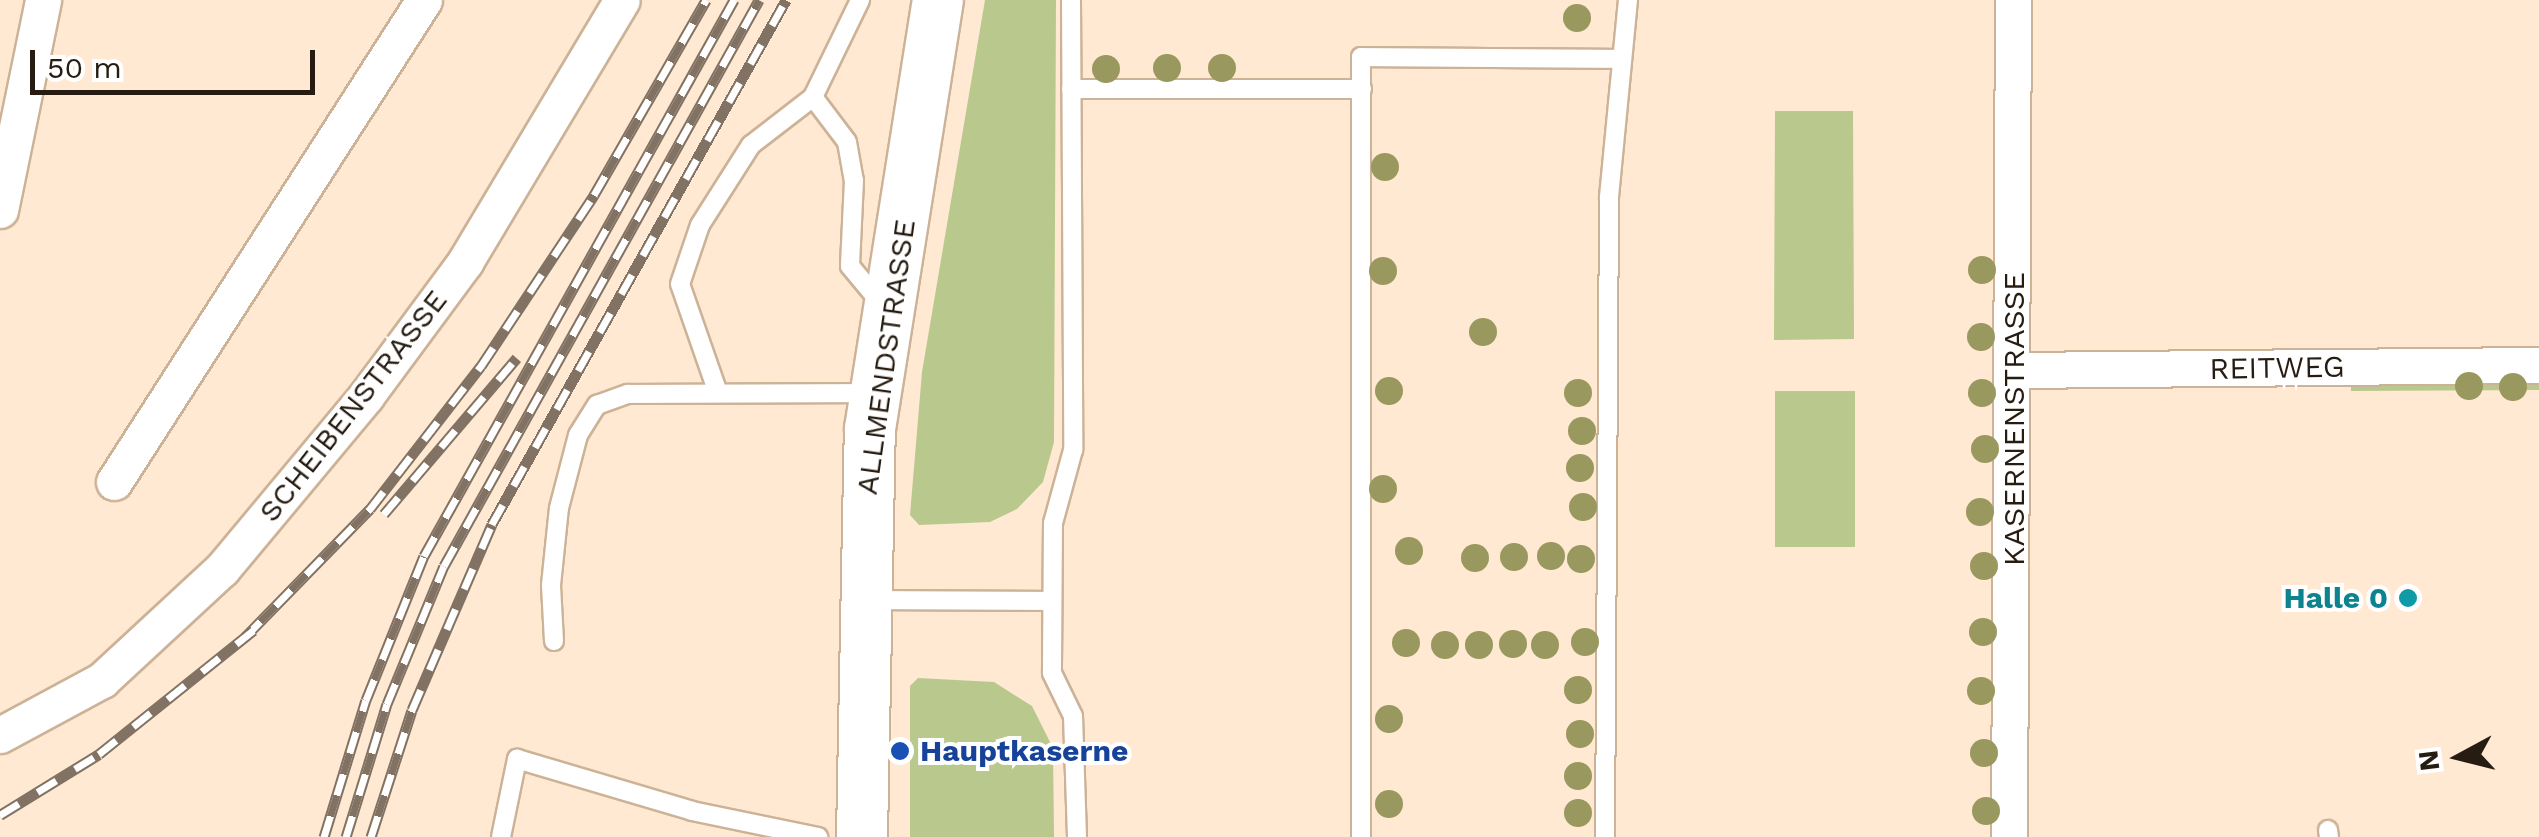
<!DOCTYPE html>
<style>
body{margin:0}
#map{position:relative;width:2539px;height:837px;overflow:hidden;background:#ffe9d2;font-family:"Work Sans",sans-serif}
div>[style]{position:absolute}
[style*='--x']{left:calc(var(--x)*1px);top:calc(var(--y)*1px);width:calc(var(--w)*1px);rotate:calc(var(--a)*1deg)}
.green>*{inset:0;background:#b9c98d}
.roads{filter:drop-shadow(2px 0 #ccb297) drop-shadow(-2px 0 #ccb297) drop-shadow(0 2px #ccb297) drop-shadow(0 -2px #ccb297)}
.lane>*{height:18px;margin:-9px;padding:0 9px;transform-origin:9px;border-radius:9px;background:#fff}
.street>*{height:35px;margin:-17.5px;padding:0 17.5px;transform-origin:17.5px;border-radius:17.5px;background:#fff}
.secondary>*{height:50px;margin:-25px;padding:0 25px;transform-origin:25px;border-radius:25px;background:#fff}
.rail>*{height:11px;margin-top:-5.5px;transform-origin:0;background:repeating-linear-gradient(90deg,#fff 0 22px,#817263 0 44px);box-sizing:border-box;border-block:2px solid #817263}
.trees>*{width:28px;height:28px;margin:-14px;border-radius:50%;background:#99985e}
.dots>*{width:28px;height:28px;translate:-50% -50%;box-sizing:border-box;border:5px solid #fff;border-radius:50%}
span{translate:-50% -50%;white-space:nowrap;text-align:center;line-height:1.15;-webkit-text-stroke:8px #fff;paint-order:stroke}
.street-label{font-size:30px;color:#261c12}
.culture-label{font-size:30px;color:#0d838f;font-weight:700}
.right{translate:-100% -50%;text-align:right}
.transit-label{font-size:30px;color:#164399;font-weight:700}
.left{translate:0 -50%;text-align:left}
.north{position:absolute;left:2409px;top:707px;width:100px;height:100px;-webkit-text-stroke:8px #fff;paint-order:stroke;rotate:263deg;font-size:28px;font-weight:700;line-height:40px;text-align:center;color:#261c12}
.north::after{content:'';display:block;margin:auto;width:35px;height:45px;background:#261c12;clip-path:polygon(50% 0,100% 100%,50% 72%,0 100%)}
.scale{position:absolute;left:30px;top:50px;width:285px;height:45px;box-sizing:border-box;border:5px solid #261c12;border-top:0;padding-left:12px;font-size:30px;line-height:35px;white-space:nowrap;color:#261c12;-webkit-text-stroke:8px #fff;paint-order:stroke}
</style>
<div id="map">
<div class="green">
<i style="clip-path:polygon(985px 0,1056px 0,1054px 442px,1043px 482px,1017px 509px,990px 522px,919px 525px,910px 515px,922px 372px)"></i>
<i style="clip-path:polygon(1775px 111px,1853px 111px,1854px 339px,1774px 340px)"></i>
<i style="clip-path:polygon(2539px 381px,2539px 390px,2351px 391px,2351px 383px)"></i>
<i style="clip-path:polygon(1775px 391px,1855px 391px,1855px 547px,1775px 547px)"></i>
<i style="clip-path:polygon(918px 678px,994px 682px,1032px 706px,1053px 748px,1054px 837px,910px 837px,910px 686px)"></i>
</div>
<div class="roads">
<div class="lane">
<i style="--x:1071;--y:0;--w:450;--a:89.7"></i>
<i style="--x:1073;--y:450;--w:76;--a:105.3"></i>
<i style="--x:1053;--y:523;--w:150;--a:90.4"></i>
<i style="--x:1052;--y:673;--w:48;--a:64"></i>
<i style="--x:1073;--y:716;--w:121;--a:88.1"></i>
<i style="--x:1071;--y:89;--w:291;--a:0"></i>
<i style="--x:813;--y:97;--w:56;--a:52.9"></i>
<i style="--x:847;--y:142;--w:39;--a:80"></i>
<i style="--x:854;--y:180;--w:86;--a:92.7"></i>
<i style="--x:850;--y:266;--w:53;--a:50.3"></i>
<i style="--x:718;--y:393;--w:115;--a:-109.2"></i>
<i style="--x:680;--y:284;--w:62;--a:-71.3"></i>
<i style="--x:700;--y:225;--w:95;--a:-57.5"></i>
<i style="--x:751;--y:145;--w:78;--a:-37.7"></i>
<i style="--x:813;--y:97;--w:108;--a:-64.1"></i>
<i style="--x:868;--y:600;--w:184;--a:0.3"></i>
<i style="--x:554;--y:641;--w:56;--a:-93.1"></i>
<i style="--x:551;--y:585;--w:77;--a:-84.1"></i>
<i style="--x:559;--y:508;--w:75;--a:-75.4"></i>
<i style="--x:578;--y:435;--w:36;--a:-58"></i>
<i style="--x:597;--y:405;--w:33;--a:-20"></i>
<i style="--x:628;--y:394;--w:247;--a:-0.2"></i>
<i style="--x:2328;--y:830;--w:7;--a:82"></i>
<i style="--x:501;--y:837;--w:80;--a:-78.4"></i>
<i style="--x:517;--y:759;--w:183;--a:16.5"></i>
<i style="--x:692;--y:811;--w:129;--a:11.7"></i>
<i style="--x:1361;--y:837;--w:780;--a:-90"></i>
<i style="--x:1361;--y:57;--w:260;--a:0.4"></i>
<i style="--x:1605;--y:837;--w:640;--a:-89.64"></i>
<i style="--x:1609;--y:197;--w:198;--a:-84.5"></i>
</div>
<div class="street">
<i style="--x:0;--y:210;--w:214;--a:-78.4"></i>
<i style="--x:2015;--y:370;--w:524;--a:-0.55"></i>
<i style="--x:114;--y:482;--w:573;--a:-57.25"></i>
<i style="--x:0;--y:735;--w:116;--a:-28.3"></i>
<i style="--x:102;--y:680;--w:163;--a:-42.8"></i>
<i style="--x:222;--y:569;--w:225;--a:-50.2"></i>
<i style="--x:366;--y:396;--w:167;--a:-53.5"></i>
<i style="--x:465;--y:262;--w:305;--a:-59.1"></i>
<i style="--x:2009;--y:837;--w:837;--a:-89.73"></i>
</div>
<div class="secondary">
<i style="--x:862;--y:837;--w:408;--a:-88.9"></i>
<i style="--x:870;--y:429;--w:434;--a:-81"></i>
</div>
</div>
<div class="rail">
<i style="--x:384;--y:514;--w:205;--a:-49.6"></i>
<i style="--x:245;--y:637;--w:179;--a:-45.7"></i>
<i style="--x:370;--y:509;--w:181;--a:-52.2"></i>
<i style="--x:481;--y:366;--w:205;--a:-56.5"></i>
<i style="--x:594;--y:195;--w:225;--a:-60.1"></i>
<i style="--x:0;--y:815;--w:116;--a:-31.6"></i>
<i style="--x:99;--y:754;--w:198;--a:-38.7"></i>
<i style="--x:324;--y:837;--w:143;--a:-73"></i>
<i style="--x:366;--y:700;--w:155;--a:-68.1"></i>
<i style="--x:424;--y:556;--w:637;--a:-60.86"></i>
<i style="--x:346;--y:837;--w:139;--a:-72.9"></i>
<i style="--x:387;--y:704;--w:149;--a:-67.6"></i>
<i style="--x:444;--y:566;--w:648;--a:-60.9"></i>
<i style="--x:371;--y:837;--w:133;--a:-72.1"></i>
<i style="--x:412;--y:710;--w:202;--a:-66.7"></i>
<i style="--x:492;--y:524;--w:601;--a:-60.7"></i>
</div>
<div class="trees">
<i style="left:1577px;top:18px"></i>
<i style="left:1167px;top:68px"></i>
<i style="left:1222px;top:68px"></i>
<i style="left:1106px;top:69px"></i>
<i style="left:1385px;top:167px"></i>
<i style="left:1982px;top:270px"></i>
<i style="left:1383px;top:271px"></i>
<i style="left:1483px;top:332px"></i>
<i style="left:1981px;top:337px"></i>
<i style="left:2469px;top:386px"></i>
<i style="left:2513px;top:387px"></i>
<i style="left:1389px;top:391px"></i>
<i style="left:1578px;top:393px"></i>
<i style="left:1982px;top:393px"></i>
<i style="left:1582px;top:431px"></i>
<i style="left:1985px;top:449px"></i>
<i style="left:1580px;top:468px"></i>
<i style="left:1383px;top:489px"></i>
<i style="left:1583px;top:507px"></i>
<i style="left:1980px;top:512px"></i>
<i style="left:1409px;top:551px"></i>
<i style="left:1551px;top:556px"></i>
<i style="left:1514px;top:557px"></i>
<i style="left:1475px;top:558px"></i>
<i style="left:1581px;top:559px"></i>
<i style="left:1984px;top:566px"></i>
<i style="left:1983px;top:632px"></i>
<i style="left:1585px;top:642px"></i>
<i style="left:1406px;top:643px"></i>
<i style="left:1513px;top:644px"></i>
<i style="left:1445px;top:645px"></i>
<i style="left:1479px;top:645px"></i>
<i style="left:1545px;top:645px"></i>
<i style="left:1578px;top:690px"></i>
<i style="left:1981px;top:691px"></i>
<i style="left:1389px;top:719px"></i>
<i style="left:1580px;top:734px"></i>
<i style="left:1984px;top:753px"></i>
<i style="left:1578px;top:776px"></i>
<i style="left:1389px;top:804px"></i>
<i style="left:1986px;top:811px"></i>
<i style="left:1578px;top:813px"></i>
</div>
<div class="dots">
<i style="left:2408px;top:598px;background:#0f9aa8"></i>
<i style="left:900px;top:751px;background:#1a4fb4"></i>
</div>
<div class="street-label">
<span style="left:886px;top:357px;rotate:-82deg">ALLMENDSTRASSE</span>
<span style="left:2277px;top:368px;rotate:-1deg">REITWEG</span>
<span style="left:353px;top:406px;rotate:-52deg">SCHEIBENSTRASSE</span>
<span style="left:2014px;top:419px;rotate:-90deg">KASERNENSTRASSE</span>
</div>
<div class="culture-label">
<span class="right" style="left:2388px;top:598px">Halle 0</span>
</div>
<div class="transit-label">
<span class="left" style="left:920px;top:751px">Hauptkaserne</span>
</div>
<div class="north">N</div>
<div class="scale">50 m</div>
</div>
